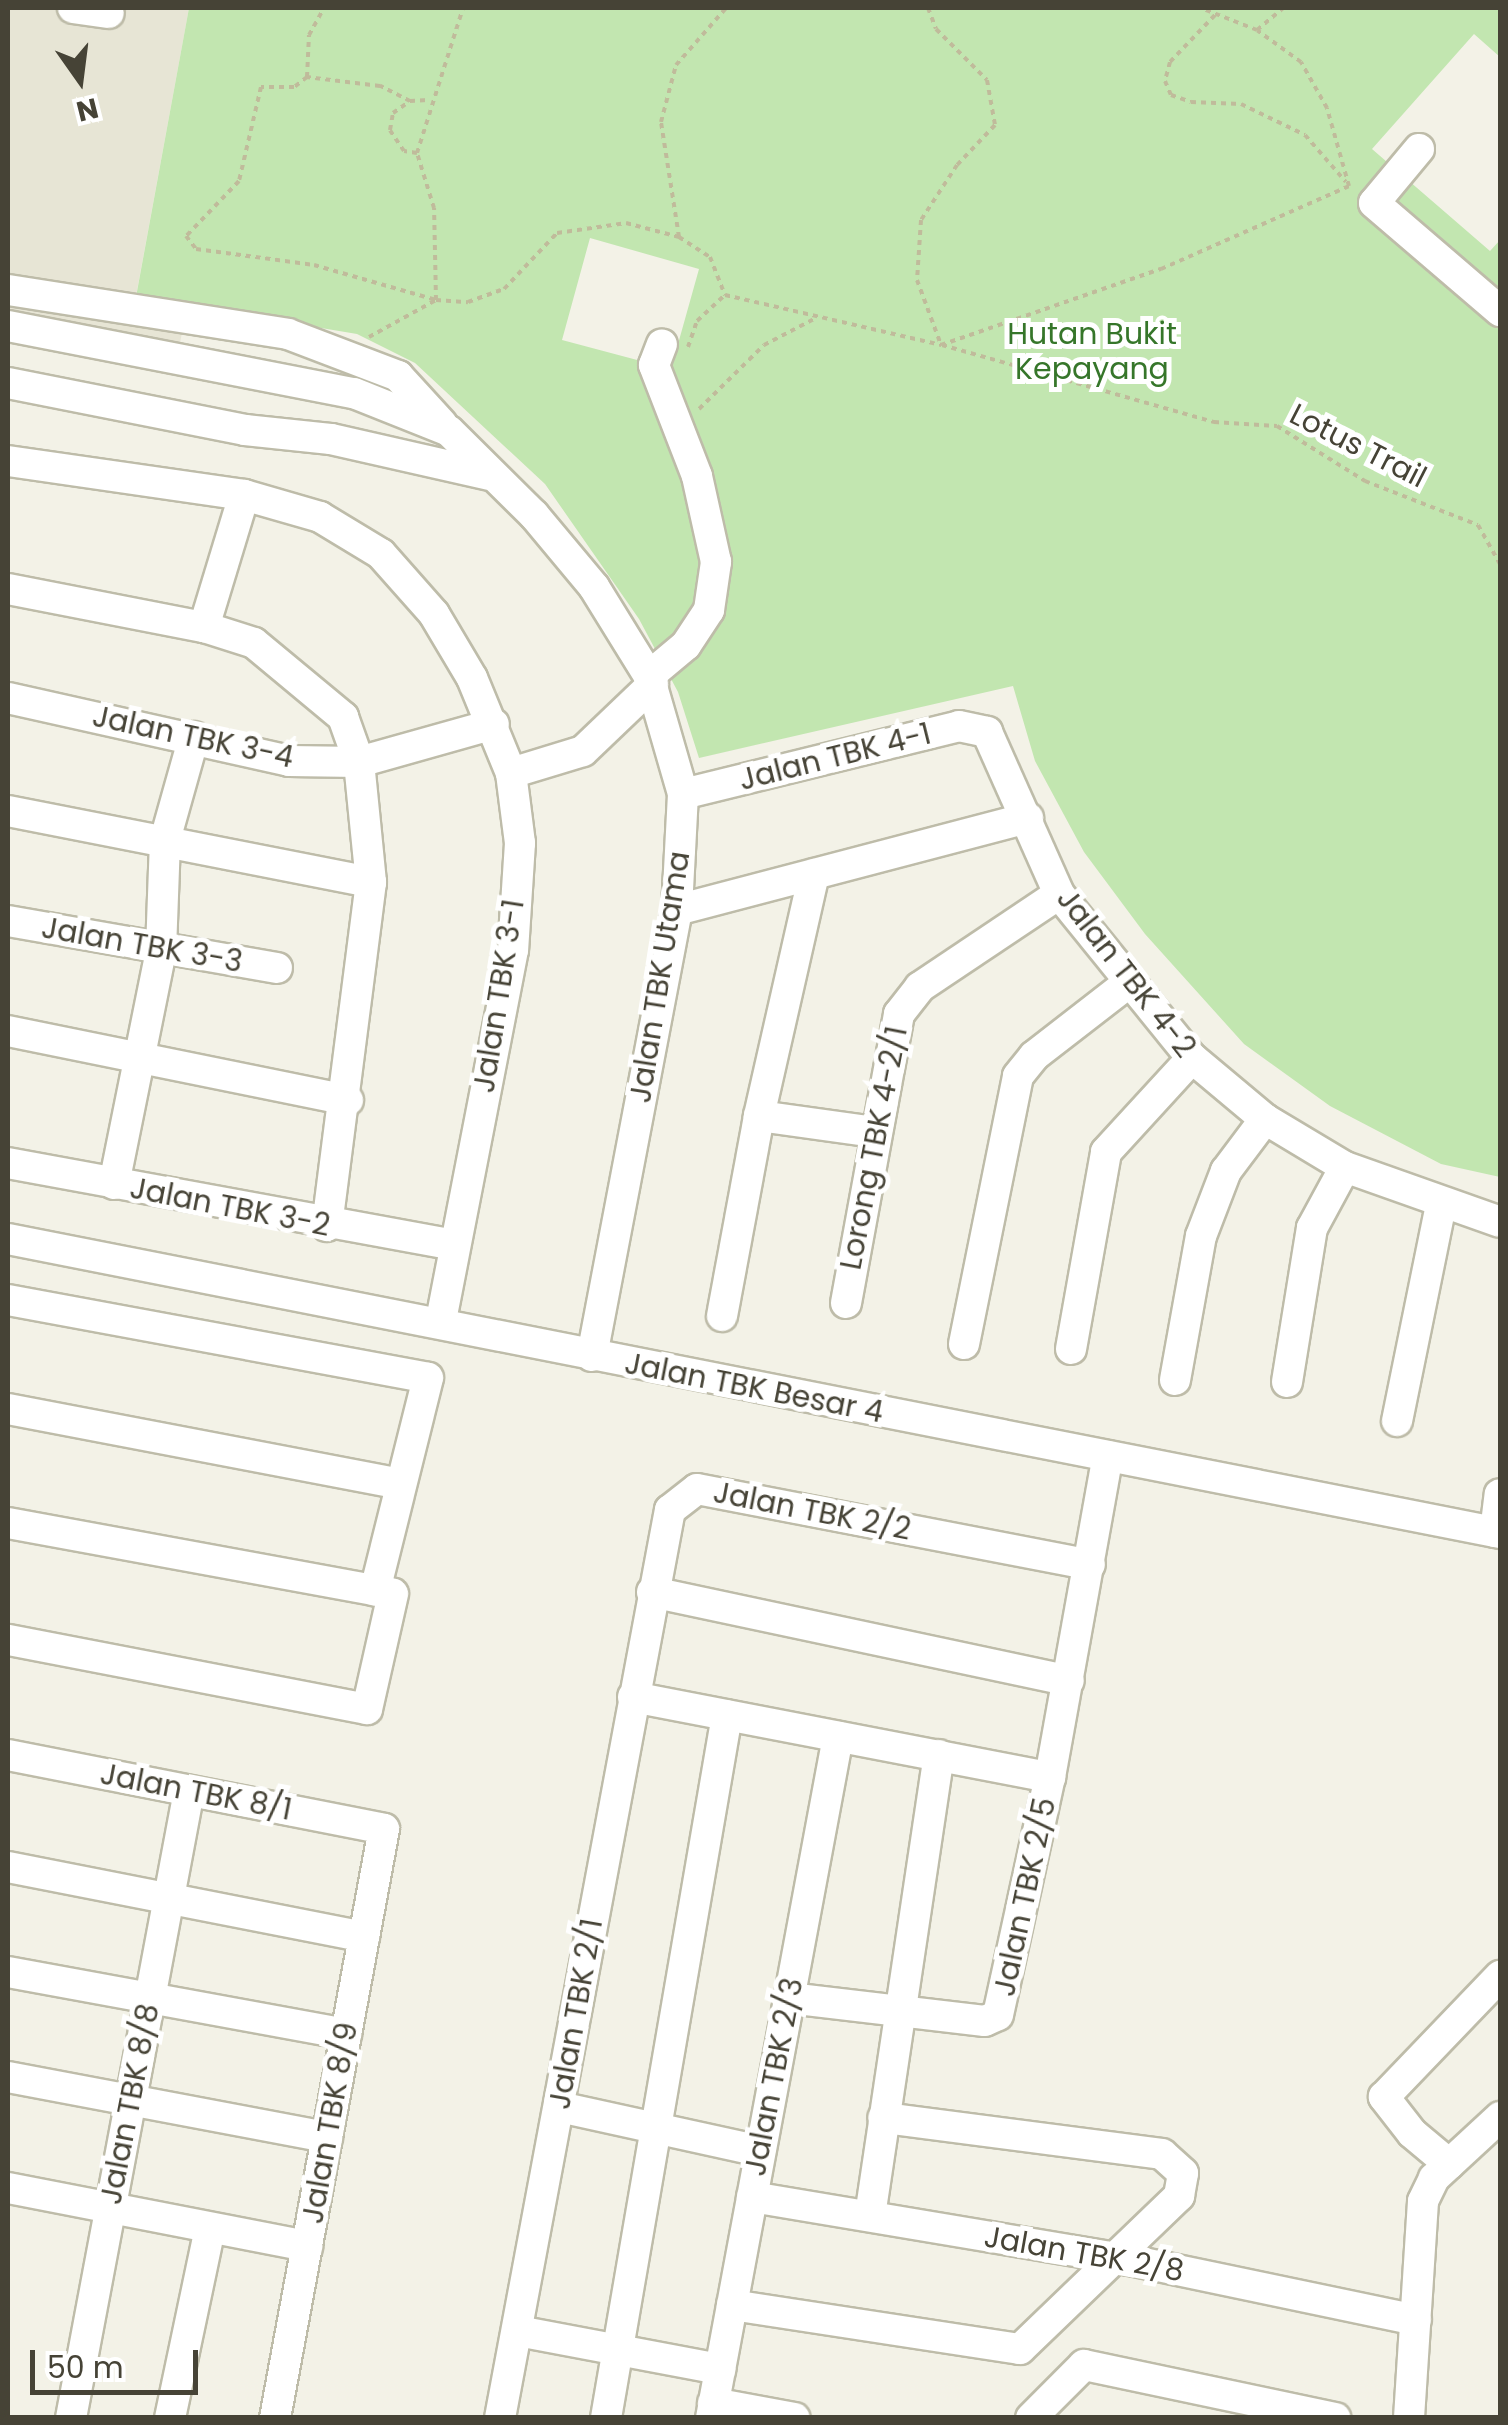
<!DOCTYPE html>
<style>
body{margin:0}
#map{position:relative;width:1508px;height:2425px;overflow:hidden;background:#f3f2e7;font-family:Poppins,sans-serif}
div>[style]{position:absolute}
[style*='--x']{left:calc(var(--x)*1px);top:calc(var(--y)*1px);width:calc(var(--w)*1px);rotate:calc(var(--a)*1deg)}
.residential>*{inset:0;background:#e7e5d5}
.green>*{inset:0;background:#c2e6b0}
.path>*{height:4px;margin-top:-2px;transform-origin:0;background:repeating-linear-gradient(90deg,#c0bb9b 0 5px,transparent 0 10px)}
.roads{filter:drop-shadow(2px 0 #bebca9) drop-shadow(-2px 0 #bebca9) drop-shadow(0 2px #bebca9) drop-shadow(0 -2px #bebca9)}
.minor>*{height:30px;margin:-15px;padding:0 15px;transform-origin:15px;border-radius:15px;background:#fff}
span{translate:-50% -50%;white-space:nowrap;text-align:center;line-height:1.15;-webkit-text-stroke:10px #fff;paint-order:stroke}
.park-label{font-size:30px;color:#36762a}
.street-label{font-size:30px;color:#464336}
.frame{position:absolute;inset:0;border:10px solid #464336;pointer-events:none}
.north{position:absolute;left:30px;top:30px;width:100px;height:100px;-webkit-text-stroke:8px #fff;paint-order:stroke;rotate:166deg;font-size:28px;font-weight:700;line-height:40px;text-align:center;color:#464336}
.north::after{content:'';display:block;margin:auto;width:35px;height:45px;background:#464336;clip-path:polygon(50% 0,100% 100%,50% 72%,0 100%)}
.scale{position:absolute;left:30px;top:2350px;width:168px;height:45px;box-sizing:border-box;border:5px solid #464336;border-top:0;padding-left:12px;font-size:30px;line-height:35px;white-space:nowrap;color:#464336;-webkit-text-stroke:8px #fff;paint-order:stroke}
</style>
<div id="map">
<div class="residential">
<i style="clip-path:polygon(8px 8px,189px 8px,136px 296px,187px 306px,180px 343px,8px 312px)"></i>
</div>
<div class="green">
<i style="clip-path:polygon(evenodd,189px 8px,1500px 8px,1500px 57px,1474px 34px,1372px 149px,1490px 251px,1500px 240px,1500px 1177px,1441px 1164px,1330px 1106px,1244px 1044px,1145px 934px,1084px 852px,1035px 761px,1013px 686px,699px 758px,678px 692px,639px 619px,545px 484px,415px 363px,357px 334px,136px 297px,189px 8px,590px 238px,699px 269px,671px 369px,562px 340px,590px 238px)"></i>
</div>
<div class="path">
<i style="--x:928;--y:8;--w:22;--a:69"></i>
<i style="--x:936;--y:29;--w:72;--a:45"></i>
<i style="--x:987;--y:80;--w:46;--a:79.9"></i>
<i style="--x:995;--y:125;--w:55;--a:133.5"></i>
<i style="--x:957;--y:165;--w:66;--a:123.2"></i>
<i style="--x:921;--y:220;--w:60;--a:93.8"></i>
<i style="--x:917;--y:280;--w:69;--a:69.7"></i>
<i style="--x:1215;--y:15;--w:65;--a:133.8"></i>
<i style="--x:1170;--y:62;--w:20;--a:105"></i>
<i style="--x:1165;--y:81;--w:15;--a:67"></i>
<i style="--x:1171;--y:95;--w:21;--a:19"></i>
<i style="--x:1191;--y:102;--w:50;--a:2.3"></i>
<i style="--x:1241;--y:104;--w:71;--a:25.8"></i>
<i style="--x:1305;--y:135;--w:62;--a:48.9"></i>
<i style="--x:1257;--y:30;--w:34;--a:-40"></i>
<i style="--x:307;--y:77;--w:42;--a:-87.3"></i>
<i style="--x:309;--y:35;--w:31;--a:-61"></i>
<i style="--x:410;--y:101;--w:34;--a:-153"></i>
<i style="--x:380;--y:86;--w:74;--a:-173"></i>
<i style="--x:307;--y:77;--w:16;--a:142"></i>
<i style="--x:294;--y:87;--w:33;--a:180"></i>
<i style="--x:261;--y:87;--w:97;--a:103.2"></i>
<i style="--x:239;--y:181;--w:76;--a:133.9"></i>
<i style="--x:186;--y:236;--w:16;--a:52"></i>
<i style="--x:196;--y:249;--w:119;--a:7.7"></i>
<i style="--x:314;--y:265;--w:127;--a:16"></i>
<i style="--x:436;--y:300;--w:32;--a:4"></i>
<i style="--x:468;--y:302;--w:38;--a:-20"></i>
<i style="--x:504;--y:289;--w:77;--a:-46.6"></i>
<i style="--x:557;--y:233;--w:70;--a:-8.2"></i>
<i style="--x:626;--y:223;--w:55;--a:14.8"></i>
<i style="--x:679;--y:237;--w:37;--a:33"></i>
<i style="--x:710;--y:257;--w:41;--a:68.5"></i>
<i style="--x:725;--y:295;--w:222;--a:13"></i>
<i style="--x:941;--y:345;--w:233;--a:-19.1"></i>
<i style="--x:1161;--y:269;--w:206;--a:-23.8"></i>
<i style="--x:1349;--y:186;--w:81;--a:-105.8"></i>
<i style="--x:1327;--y:108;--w:53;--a:-119.5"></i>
<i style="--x:1301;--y:62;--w:54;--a:-144"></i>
<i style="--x:1257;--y:30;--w:60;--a:-158.6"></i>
<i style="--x:417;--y:153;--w:13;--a:-171"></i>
<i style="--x:404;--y:151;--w:25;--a:-124"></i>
<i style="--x:390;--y:130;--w:17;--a:-80"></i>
<i style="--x:393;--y:113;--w:21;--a:-35"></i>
<i style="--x:410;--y:101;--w:18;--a:-3"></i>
<i style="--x:679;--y:237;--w:116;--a:-98.9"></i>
<i style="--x:661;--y:122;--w:59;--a:-75.3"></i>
<i style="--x:676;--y:65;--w:76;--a:-48.7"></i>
<i style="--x:369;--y:337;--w:77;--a:-28.9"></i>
<i style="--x:436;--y:300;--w:92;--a:-91.2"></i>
<i style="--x:434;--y:208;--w:58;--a:-107.2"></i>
<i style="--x:417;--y:153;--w:152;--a:-72.4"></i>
<i style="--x:942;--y:345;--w:283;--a:15.8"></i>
<i style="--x:1214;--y:422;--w:63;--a:3.6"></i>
<i style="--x:1277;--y:426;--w:104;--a:32"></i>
<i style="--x:1365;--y:481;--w:121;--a:21.3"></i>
<i style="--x:1478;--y:525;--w:45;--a:60.6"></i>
<i style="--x:688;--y:347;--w:28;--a:-71"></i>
<i style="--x:697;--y:321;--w:38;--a:-43"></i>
<i style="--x:699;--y:409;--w:91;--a:-44.6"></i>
<i style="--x:764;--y:345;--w:59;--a:-27.4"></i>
</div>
<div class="roads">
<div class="minor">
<i style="--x:73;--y:8;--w:36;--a:8"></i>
<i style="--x:1419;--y:149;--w:70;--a:129.8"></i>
<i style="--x:1374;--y:203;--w:166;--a:40.6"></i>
<i style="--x:8;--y:290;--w:283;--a:8.9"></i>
<i style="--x:288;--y:334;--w:118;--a:20.9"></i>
<i style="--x:398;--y:376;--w:65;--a:47.5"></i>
<i style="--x:8;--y:326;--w:352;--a:11"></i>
<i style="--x:354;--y:393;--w:102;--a:21.8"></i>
<i style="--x:449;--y:431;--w:120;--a:44.7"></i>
<i style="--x:534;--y:515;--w:94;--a:50.2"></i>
<i style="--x:594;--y:587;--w:105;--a:58.3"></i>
<i style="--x:649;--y:676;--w:123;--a:73.9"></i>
<i style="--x:683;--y:794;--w:116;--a:93"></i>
<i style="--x:677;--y:910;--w:454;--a:100.8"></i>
<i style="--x:8;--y:383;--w:242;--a:11.2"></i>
<i style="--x:245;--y:430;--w:86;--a:6"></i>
<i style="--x:331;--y:439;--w:162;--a:12.8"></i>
<i style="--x:8;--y:461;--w:238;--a:8.2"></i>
<i style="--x:244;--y:495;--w:79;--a:16.1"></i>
<i style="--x:320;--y:517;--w:71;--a:31.2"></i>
<i style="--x:381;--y:554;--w:80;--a:48.5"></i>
<i style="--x:434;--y:614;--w:74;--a:59.3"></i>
<i style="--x:472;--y:678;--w:103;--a:67.7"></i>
<i style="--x:511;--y:773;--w:71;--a:82.7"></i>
<i style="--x:520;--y:843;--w:107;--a:93.7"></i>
<i style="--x:513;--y:950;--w:379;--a:101"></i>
<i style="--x:8;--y:589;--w:200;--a:11"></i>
<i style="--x:204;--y:627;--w:52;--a:17.7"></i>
<i style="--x:254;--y:643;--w:116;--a:39.7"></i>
<i style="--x:343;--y:717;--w:48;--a:70.4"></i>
<i style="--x:359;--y:762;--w:121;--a:84.3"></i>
<i style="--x:371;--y:882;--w:347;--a:97.3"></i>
<i style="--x:204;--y:627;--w:138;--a:-73.1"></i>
<i style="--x:649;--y:676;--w:48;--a:-40"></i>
<i style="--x:686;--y:645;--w:42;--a:-56.7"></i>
<i style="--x:709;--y:610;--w:49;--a:-81.7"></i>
<i style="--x:716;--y:562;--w:88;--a:-102.5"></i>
<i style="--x:697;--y:476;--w:119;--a:-111.2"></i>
<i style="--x:654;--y:365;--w:22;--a:-69"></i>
<i style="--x:8;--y:698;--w:288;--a:12.6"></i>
<i style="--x:289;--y:761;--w:70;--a:0.8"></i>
<i style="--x:359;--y:762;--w:140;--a:-15.7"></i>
<i style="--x:511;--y:773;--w:75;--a:-17"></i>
<i style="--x:583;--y:751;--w:97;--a:-43.7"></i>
<i style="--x:683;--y:794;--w:284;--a:-13.8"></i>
<i style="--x:959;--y:726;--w:29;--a:12"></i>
<i style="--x:987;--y:732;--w:177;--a:66"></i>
<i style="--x:1059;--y:894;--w:211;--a:51"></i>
<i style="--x:1192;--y:1058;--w:95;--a:39.9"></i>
<i style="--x:1265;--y:1119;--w:93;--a:31"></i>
<i style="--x:1345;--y:1167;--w:164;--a:19.5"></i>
<i style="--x:8;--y:811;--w:370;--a:11.1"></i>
<i style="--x:677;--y:910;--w:363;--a:-14.7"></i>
<i style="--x:8;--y:921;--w:273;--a:9.9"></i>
<i style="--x:8;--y:1031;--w:347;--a:11.5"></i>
<i style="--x:759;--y:1116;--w:248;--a:-77.2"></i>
<i style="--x:8;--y:1163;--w:453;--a:10.4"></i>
<i style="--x:114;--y:1184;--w:239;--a:-78.6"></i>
<i style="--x:161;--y:950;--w:110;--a:-87.9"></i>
<i style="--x:165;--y:840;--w:107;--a:-74.3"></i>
<i style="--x:8;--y:1239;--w:1521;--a:11.15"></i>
<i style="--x:8;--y:1300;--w:427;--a:10.5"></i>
<i style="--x:428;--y:1378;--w:219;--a:104"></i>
<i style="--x:846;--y:1303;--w:294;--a:-79.6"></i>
<i style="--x:899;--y:1014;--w:34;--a:-52"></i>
<i style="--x:920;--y:987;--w:167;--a:-33.8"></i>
<i style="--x:722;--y:1316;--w:203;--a:-79.5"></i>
<i style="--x:759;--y:1116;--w:117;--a:7.9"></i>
<i style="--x:964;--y:1344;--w:273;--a:-78.6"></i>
<i style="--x:1018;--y:1076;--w:26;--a:-51"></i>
<i style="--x:1034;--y:1056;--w:119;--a:-37.8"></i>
<i style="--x:1071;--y:1349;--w:200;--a:-79.9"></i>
<i style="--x:1106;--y:1152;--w:127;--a:-47.5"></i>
<i style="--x:1175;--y:1380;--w:146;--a:-79.8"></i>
<i style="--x:1201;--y:1236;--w:70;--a:-69"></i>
<i style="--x:1226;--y:1171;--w:65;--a:-53.1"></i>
<i style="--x:1287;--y:1382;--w:156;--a:-80.8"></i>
<i style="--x:1312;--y:1228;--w:69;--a:-61.6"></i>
<i style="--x:8;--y:1409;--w:400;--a:10.8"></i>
<i style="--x:1397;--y:1421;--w:220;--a:-78.5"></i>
<i style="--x:8;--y:1523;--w:391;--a:10.4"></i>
<i style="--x:393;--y:1594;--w:118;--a:102.7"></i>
<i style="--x:367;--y:1709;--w:366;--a:-169.1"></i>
<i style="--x:1495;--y:1532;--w:38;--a:-83"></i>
<i style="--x:652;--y:1592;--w:426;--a:12"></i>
<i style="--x:633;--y:1697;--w:425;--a:10.9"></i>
<i style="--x:8;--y:1755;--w:383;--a:11.1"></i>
<i style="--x:384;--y:1829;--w:599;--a:100.48"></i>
<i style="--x:8;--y:1867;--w:363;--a:11.1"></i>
<i style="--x:8;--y:1972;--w:344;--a:10.4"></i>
<i style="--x:789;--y:1998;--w:197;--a:6.7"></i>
<i style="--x:985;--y:2021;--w:14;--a:-25"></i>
<i style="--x:998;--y:2015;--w:244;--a:-77.7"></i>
<i style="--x:1050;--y:1777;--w:326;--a:-79.8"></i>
<i style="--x:8;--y:2077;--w:325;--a:10.7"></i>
<i style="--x:560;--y:2107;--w:205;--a:12.4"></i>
<i style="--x:1449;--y:2164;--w:48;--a:-140"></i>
<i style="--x:1412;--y:2133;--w:46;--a:-127.9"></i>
<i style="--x:1384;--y:2097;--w:168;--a:-46.2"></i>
<i style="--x:8;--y:2188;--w:305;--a:11"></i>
<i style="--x:752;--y:2197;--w:382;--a:9.5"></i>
<i style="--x:1129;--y:2260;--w:293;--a:11.8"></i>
<i style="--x:870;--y:2216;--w:466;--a:-81.5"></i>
<i style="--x:732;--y:2305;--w:291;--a:8.7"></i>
<i style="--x:1020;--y:2349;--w:221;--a:-43.9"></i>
<i style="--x:1179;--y:2196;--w:23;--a:-80"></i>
<i style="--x:1183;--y:2173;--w:28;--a:-138"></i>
<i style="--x:1162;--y:2154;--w:281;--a:-172.6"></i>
<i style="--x:518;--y:2331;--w:206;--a:10.7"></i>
<i style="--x:713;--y:2403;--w:83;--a:10.4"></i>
<i style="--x:71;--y:2418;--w:638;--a:-79.34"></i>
<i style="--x:170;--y:2418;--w:194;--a:-78.1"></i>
<i style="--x:500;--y:2418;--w:924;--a:-79.4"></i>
<i style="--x:670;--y:1510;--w:34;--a:-38"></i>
<i style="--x:697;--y:1489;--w:400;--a:10.9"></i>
<i style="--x:606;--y:2418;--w:713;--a:-80.23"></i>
<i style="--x:711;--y:2418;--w:693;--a:-79.44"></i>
<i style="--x:1031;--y:2418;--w:75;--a:-45"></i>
<i style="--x:1084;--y:2365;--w:257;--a:11.9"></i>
<i style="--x:1409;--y:2418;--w:217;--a:-86.3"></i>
<i style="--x:1423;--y:2201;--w:25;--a:-64"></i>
<i style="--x:1434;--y:2178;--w:90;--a:-42.7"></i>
</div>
</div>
<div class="park-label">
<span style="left:1092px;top:351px">Hutan Bukit<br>Kepayang</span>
</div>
<div class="street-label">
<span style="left:1358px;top:446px;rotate:27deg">Lotus Trail</span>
<span style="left:193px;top:737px;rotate:12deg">Jalan TBK 3-4</span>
<span style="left:835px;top:757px;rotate:-14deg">Jalan TBK 4-1</span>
<span style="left:142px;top:945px;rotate:10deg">Jalan TBK 3-3</span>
<span style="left:1126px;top:973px;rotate:52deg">Jalan TBK 4-2</span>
<span style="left:660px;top:977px;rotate:-81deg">Jalan TBK Utama</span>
<span style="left:499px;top:996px;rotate:-81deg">Jalan TBK 3-1</span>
<span style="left:874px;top:1148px;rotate:-79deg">Lorong TBK 4-2/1</span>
<span style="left:230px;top:1207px;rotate:11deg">Jalan TBK 3-2</span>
<span style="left:754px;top:1388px;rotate:11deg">Jalan TBK Besar 4</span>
<span style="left:812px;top:1511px;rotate:11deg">Jalan TBK 2/2</span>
<span style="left:196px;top:1792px;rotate:11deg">Jalan TBK 8/1</span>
<span style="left:1025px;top:1897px;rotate:-78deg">Jalan TBK 2/5</span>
<span style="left:576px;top:2014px;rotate:-80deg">Jalan TBK 2/1</span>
<span style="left:774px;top:2077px;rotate:-79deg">Jalan TBK 2/3</span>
<span style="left:130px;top:2104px;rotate:-79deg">Jalan TBK 8/8</span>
<span style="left:330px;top:2123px;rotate:-80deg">Jalan TBK 8/9</span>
<span style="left:1084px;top:2254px;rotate:10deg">Jalan TBK 2/8</span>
</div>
<div class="frame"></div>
<div class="north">N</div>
<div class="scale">50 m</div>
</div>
